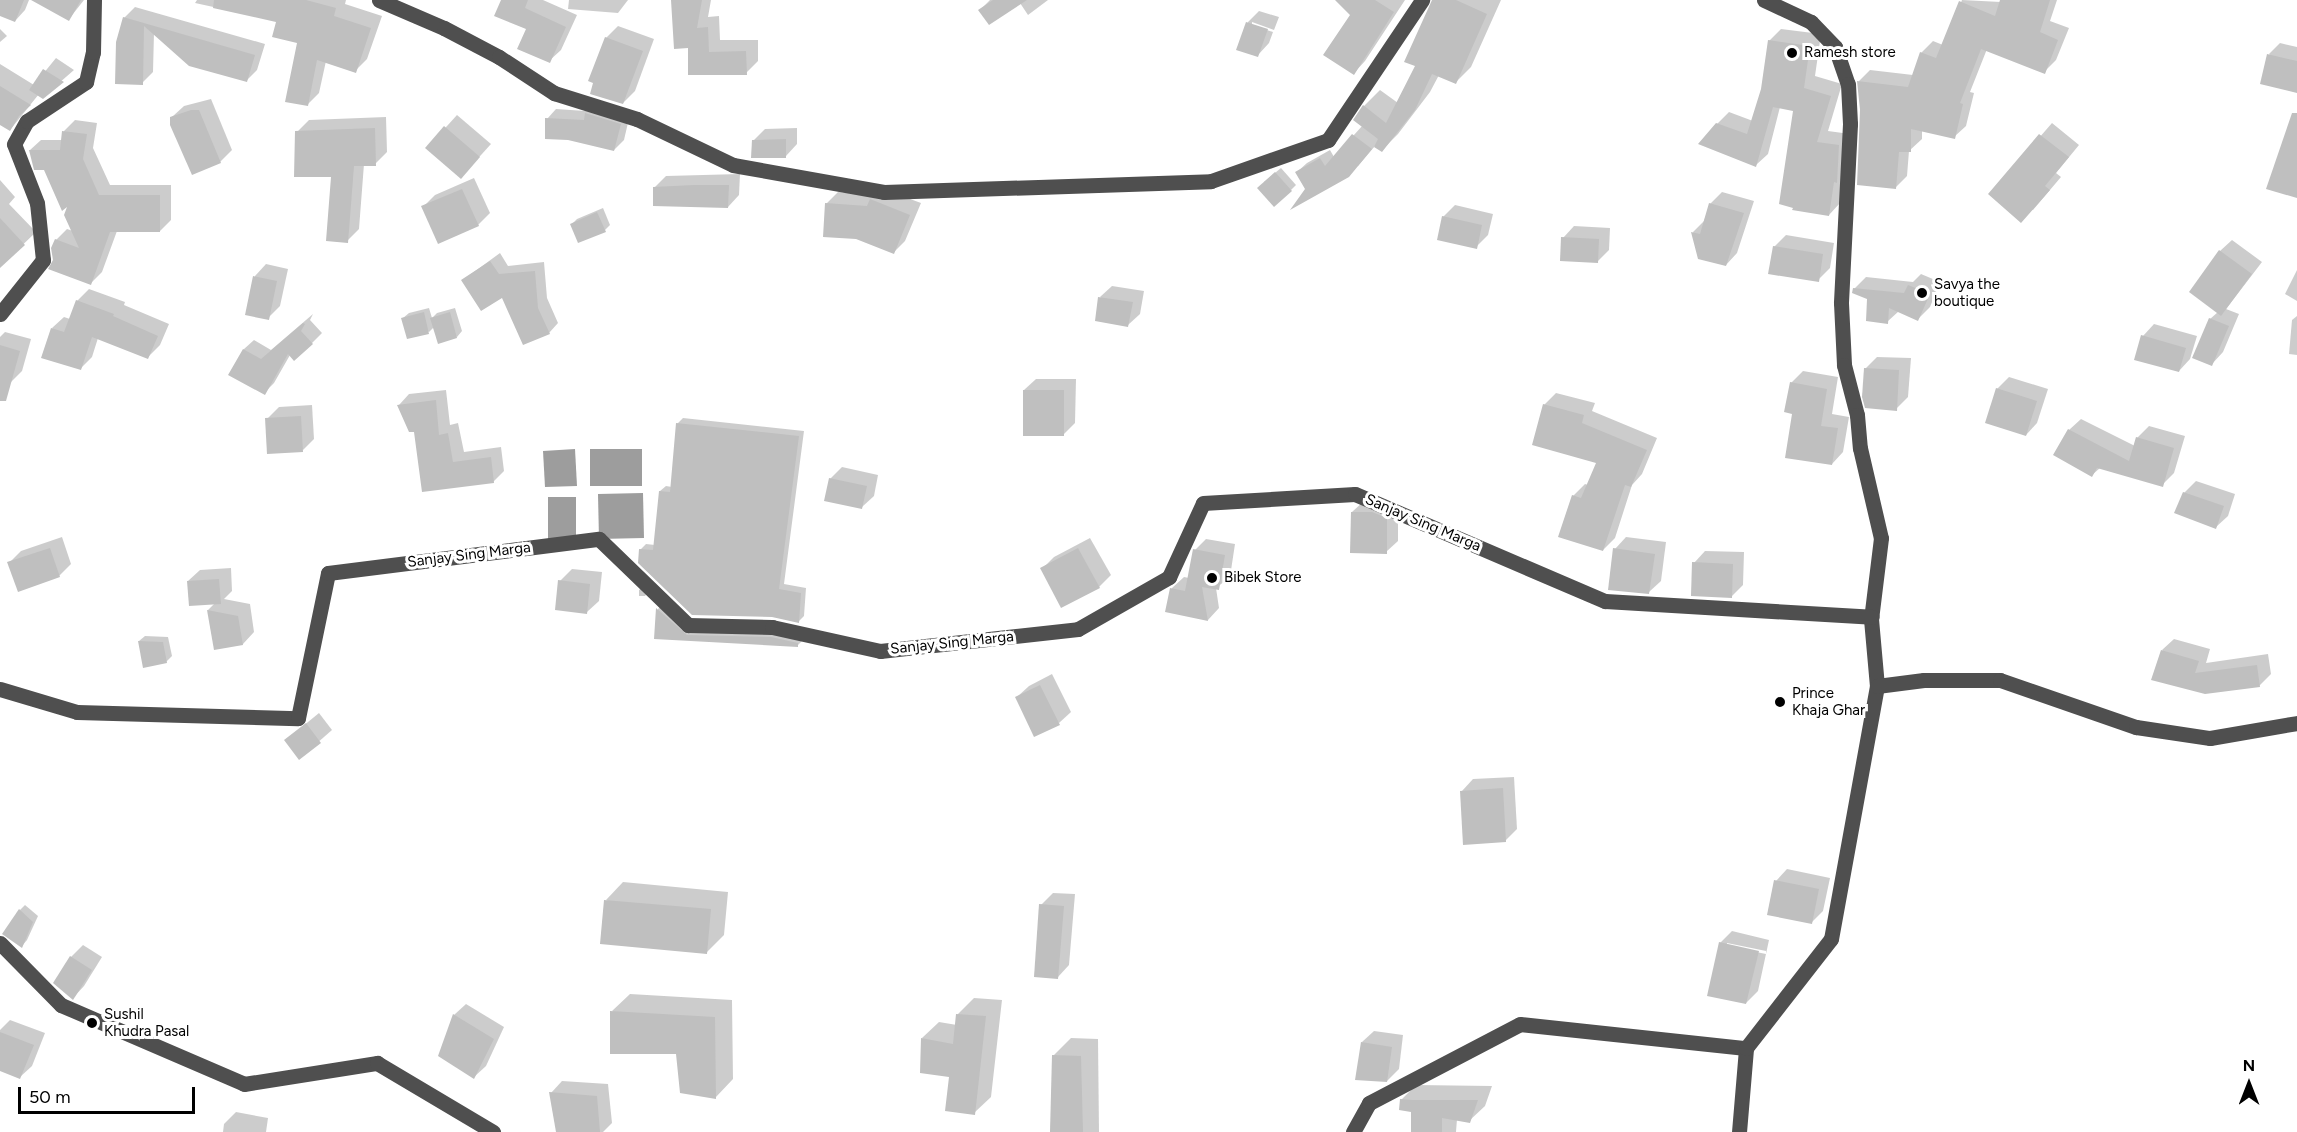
<!DOCTYPE html>
<style>
body{margin:0}
#map{position:relative;width:2297px;height:1132px;overflow:hidden;background:#fff;font-family:Figtree,sans-serif}
div>[style]{position:absolute}
[style*='--x']{left:calc(var(--x)*1px);top:calc(var(--y)*1px);width:calc(var(--w)*1px);rotate:calc(var(--a)*1deg)}
.water>*{inset:0;background:#9d9d9d}
.shadow>*{inset:0;background:#0003}
.building>*{inset:0;background:#bfbfbf}
.minor>*{height:15px;margin:-7.5px;padding:0 7.5px;transform-origin:7.5px;border-radius:7.5px;background:#4f4f4f}
.dots>*{width:16px;height:16px;translate:-50% -50%;box-sizing:border-box;border:3px solid #fff;border-radius:50%}
span{translate:-50% -50%;white-space:nowrap;text-align:center;line-height:1.15;-webkit-text-stroke:6px #fff;paint-order:stroke}
.poi-label{font-size:15px;color:#000}
.left{translate:0 -50%;text-align:left}
.street-label{font-size:15px;color:#000}
.north{position:absolute;left:2219px;top:1054px;width:60px;height:60px;-webkit-text-stroke:4px #fff;paint-order:stroke;rotate:0deg;font-size:16px;font-weight:700;line-height:24px;text-align:center;color:#000}
.north::after{content:'';display:block;margin:auto;width:21px;height:27px;background:#000;clip-path:polygon(50% 0,100% 100%,50% 72%,0 100%)}
.scale{position:absolute;left:18px;top:1087px;width:177px;height:27px;box-sizing:border-box;border:3px solid #000;border-top:0;padding-left:8px;font-size:18px;line-height:21px;white-space:nowrap;color:#000;-webkit-text-stroke:4px #fff;paint-order:stroke}
</style>
<div id="map">
<div class="water">
<i style="clip-path:polygon(575px 449px,577px 486px,545px 487px,543px 451px)"></i>
<i style="clip-path:polygon(590px 449px,642px 449px,642px 486px,590px 486px)"></i>
<i style="clip-path:polygon(643px 493px,644px 538px,599px 539px,598px 494px)"></i>
<i style="clip-path:polygon(548px 497px,576px 497px,576px 541px,548px 541px)"></i>
</div>
<div class="shadow">
<i style="clip-path:polygon(0 0,29px 0,25px 10px,15px 21px,0 15px)"></i>
<i style="clip-path:polygon(34px 0,84px 0,69px 19px)"></i>
<i style="clip-path:polygon(197px 0,346px 0,345px 4px,382px 16px,367px 59px,355px 71px,326px 61px,319px 93px,307px 105px,299px 42px,278px 21px,195px 3px)"></i>
<i style="clip-path:polygon(502px 0,543px 0,577px 15px,561px 50px,549px 61px,528px 28px)"></i>
<i style="clip-path:polygon(569px 0,628px 0,618px 13px,568px 9px)"></i>
<i style="clip-path:polygon(673px 0,711px 0,708px 17px,719px 16px,720px 40px,758px 40px,758px 61px,746px 73px,689px 46px)"></i>
<i style="clip-path:polygon(990px 0,1048px 0,1028px 15px,1020px 3px,980px 10px)"></i>
<i style="clip-path:polygon(1337px 0,1405px 0,1365px 61px,1354px 73px,1352px 15px)"></i>
<i style="clip-path:polygon(1433px 0,1501px 0,1471px 67px,1455px 83px,1439px 75px,1430px 92px,1398px 134px,1382px 150px,1375px 146px,1358px 166px,1297px 172px,1307px 163px,1330px 150px,1334px 157px,1363px 125px,1364px 106px,1380px 90px,1398px 103px,1417px 65px)"></i>
<i style="clip-path:polygon(1962px 0,2001px 2px,2001px 0,2057px 0,2050px 21px,2069px 28px,2056px 60px,2044px 72px,1987px 49px,1970px 92px,1974px 93px,1966px 126px,1954px 137px,1922px 130px,1922px 139px,1909px 151px,1907px 176px,1895px 188px,1862px 110px,1859px 81px,1870px 70px,1913px 75px,1921px 53px,1933px 41px,1943px 45px)"></i>
<i style="clip-path:polygon(135px 7px,265px 44px,257px 70px,246px 81px,154px 33px,153px 72px,142px 83px,124px 18px)"></i>
<i style="clip-path:polygon(1259px 11px,1279px 17px,1274px 30px,1252px 22px,1252px 25px,1273px 32px,1269px 43px,1258px 55px,1238px 49px,1248px 22px)"></i>
<i style="clip-path:polygon(618px 26px,654px 39px,635px 91px,623px 103px,606px 38px)"></i>
<i style="clip-path:polygon(0 29px,7px 36px,0 42px)"></i>
<i style="clip-path:polygon(1781px 29px,1821px 34px,1815px 76px,1842px 84px,1828px 131px,1850px 134px,1840px 203px,1829px 215px,1795px 110px,1780px 107px,1768px 154px,1756px 165px,1717px 124px,1729px 112px,1753px 121px,1762px 90px,1769px 41px)"></i>
<i style="clip-path:polygon(2280px 43px,2297px 47px,2297px 91px,2269px 54px)"></i>
<i style="clip-path:polygon(56px 58px,74px 70px,43px 97px,39px 94px,10px 130px,0 124px,0 64px,34px 85px)"></i>
<i style="clip-path:polygon(211px 99px,232px 150px,220px 162px,172px 117px,184px 106px)"></i>
<i style="clip-path:polygon(556px 109px,630px 114px,624px 140px,614px 150px,547px 119px)"></i>
<i style="clip-path:polygon(457px 115px,491px 144px,472px 165px,427px 148px)"></i>
<i style="clip-path:polygon(386px 117px,387px 152px,375px 164px,364px 164px,359px 229px,347px 241px,332px 176px,297px 132px,309px 120px)"></i>
<i style="clip-path:polygon(75px 120px,97px 123px,93px 148px,110px 185px,171px 185px,171px 220px,160px 231px,117px 231px,102px 272px,91px 283px,54px 260px,56px 240px,67px 229px,73px 231px,70px 201px,30px 150px,41px 140px,63px 140px,64px 131px)"></i>
<i style="clip-path:polygon(2052px 123px,2079px 145px,2056px 173px,2061px 177px,2033px 210px,1990px 194px)"></i>
<i style="clip-path:polygon(797px 128px,797px 144px,786px 156px,753px 141px,765px 129px)"></i>
<i style="clip-path:polygon(1281px 168px,1296px 185px,1291px 190px,1264px 182px)"></i>
<i style="clip-path:polygon(740px 174px,739px 195px,728px 207px,655px 187px,666px 176px)"></i>
<i style="clip-path:polygon(474px 178px,490px 213px,478px 225px,423px 207px,435px 195px)"></i>
<i style="clip-path:polygon(0 180px,15px 197px,9px 204px,36px 232px,6px 261px,0 255px)"></i>
<i style="clip-path:polygon(883px 189px,921px 203px,905px 241px,893px 253px,826px 204px,838px 192px,877px 195px)"></i>
<i style="clip-path:polygon(1722px 192px,1754px 201px,1737px 253px,1726px 265px,1699px 258px,1693px 232px,1704px 221px,1710px 204px)"></i>
<i style="clip-path:polygon(1455px 205px,1493px 214px,1488px 235px,1476px 247px,1443px 217px)"></i>
<i style="clip-path:polygon(603px 208px,610px 225px,605px 230px,571px 225px,577px 219px)"></i>
<i style="clip-path:polygon(1574px 226px,1610px 228px,1609px 250px,1598px 261px,1563px 238px)"></i>
<i style="clip-path:polygon(1786px 235px,1834px 243px,1830px 268px,1818px 280px,1774px 247px)"></i>
<i style="clip-path:polygon(2232px 240px,2262px 262px,2226px 309px,2239px 314px,2223px 352px,2212px 364px,2210px 319px,2218px 312px,2220px 251px)"></i>
<i style="clip-path:polygon(500px 253px,508px 266px,544px 262px,547px 298px,558px 323px,549px 333px,503px 296px,463px 280px)"></i>
<i style="clip-path:polygon(266px 264px,288px 269px,280px 306px,268px 318px,247px 314px,255px 276px)"></i>
<i style="clip-path:polygon(2297px 270px,2297px 301px,2285px 294px)"></i>
<i style="clip-path:polygon(1921px 274px,1940px 282px,1930px 307px,1918px 319px,1899px 311px,1887px 322px,1869px 298px,1854px 289px,1866px 277px,1913px 282px)"></i>
<i style="clip-path:polygon(1112px 286px,1144px 291px,1140px 314px,1128px 325px,1100px 297px)"></i>
<i style="clip-path:polygon(89px 289px,125px 302px,124px 305px,169px 324px,160px 345px,148px 357px,98px 338px,92px 357px,80px 369px,52px 328px,64px 317px,70px 319px,77px 301px)"></i>
<i style="clip-path:polygon(429px 308px,432px 318px,437px 313px,455px 308px,462px 331px,457px 337px,434px 327px,429px 332px,403px 318px,409px 313px)"></i>
<i style="clip-path:polygon(313px 314px,310px 320px,322px 333px,312px 343px,290px 355px,274px 383px,264px 393px,230px 374px,244px 349px,254px 340px,271px 350px)"></i>
<i style="clip-path:polygon(2297px 316px,2297px 355px,2289px 354px,2292px 320px)"></i>
<i style="clip-path:polygon(2154px 324px,2197px 336px,2190px 359px,2179px 371px,2143px 336px)"></i>
<i style="clip-path:polygon(5px 332px,31px 339px,22px 371px,10px 383px,0 380px,0 337px)"></i>
<i style="clip-path:polygon(1877px 357px,1911px 358px,1908px 397px,1896px 409px,1865px 369px)"></i>
<i style="clip-path:polygon(1803px 371px,1838px 377px,1832px 414px,1849px 417px,1843px 452px,1832px 464px,1793px 413px,1791px 383px)"></i>
<i style="clip-path:polygon(2009px 377px,2048px 389px,2037px 423px,2026px 435px,1997px 389px)"></i>
<i style="clip-path:polygon(1036px 379px,1076px 379px,1075px 423px,1063px 435px,1024px 390px)"></i>
<i style="clip-path:polygon(446px 390px,450px 425px,458px 423px,464px 452px,501px 447px,504px 471px,493px 482px,424px 491px,416px 430px,399px 405px,409px 394px)"></i>
<i style="clip-path:polygon(1556px 393px,1595px 403px,1592px 411px,1657px 438px,1642px 474px,1632px 485px,1615px 538px,1603px 550px,1573px 496px,1585px 484px,1588px 485px,1598px 462px,1544px 405px)"></i>
<i style="clip-path:polygon(312px 405px,314px 439px,303px 450px,267px 419px,279px 407px)"></i>
<i style="clip-path:polygon(683px 418px,804px 431px,784px 584px,806px 588px,804px 616px,799px 621px,640px 550px,646px 544px,655px 545px,660px 491px,666px 486px,672px 487px,677px 424px)"></i>
<i style="clip-path:polygon(2081px 419px,2135px 446px,2137px 438px,2149px 426px,2185px 436px,2174px 473px,2162px 485px,2100px 468px,2092px 475px,2069px 430px)"></i>
<i style="clip-path:polygon(842px 467px,878px 475px,874px 496px,862px 507px,830px 479px)"></i>
<i style="clip-path:polygon(2196px 481px,2235px 494px,2228px 516px,2216px 527px,2184px 493px)"></i>
<i style="clip-path:polygon(1364px 501px,1398px 507px,1398px 541px,1386px 552px,1352px 512px)"></i>
<i style="clip-path:polygon(62px 537px,71px 564px,59px 576px,9px 563px,21px 551px)"></i>
<i style="clip-path:polygon(1626px 537px,1666px 542px,1661px 581px,1649px 592px,1615px 549px)"></i>
<i style="clip-path:polygon(1090px 538px,1111px 575px,1099px 587px,1042px 569px,1054px 557px)"></i>
<i style="clip-path:polygon(1206px 539px,1235px 544px,1230px 577px,1216px 588px,1219px 608px,1208px 620px,1167px 611px,1172px 588px,1184px 577px,1189px 578px,1194px 551px)"></i>
<i style="clip-path:polygon(1705px 551px,1744px 552px,1743px 585px,1731px 597px,1694px 563px)"></i>
<i style="clip-path:polygon(231px 568px,232px 591px,224px 599px,250px 604px,254px 632px,243px 644px,215px 649px,208px 610px,215px 603px,188px 581px,200px 570px)"></i>
<i style="clip-path:polygon(572px 569px,602px 572px,599px 601px,587px 612px,560px 581px)"></i>
<i style="clip-path:polygon(644px 586px,649px 591px,645px 596px,639px 596px,639px 590px)"></i>
<i style="clip-path:polygon(663px 604px,693px 630px,777px 632px,803px 640px,797px 646px,656px 637px,658px 609px)"></i>
<i style="clip-path:polygon(145px 636px,168px 637px,172px 656px,166px 662px,139px 641px)"></i>
<i style="clip-path:polygon(2174px 639px,2210px 649px,2206px 663px,2268px 654px,2271px 674px,2259px 686px,2205px 693px,2162px 650px)"></i>
<i style="clip-path:polygon(1052px 674px,1071px 712px,1059px 723px,1017px 697px,1029px 686px)"></i>
<i style="clip-path:polygon(319px 713px,332px 730px,300px 758px,286px 740px)"></i>
<i style="clip-path:polygon(1514px 777px,1517px 829px,1505px 841px,1462px 791px,1473px 779px)"></i>
<i style="clip-path:polygon(1787px 869px,1830px 878px,1823px 911px,1811px 923px,1776px 881px)"></i>
<i style="clip-path:polygon(623px 882px,728px 892px,724px 935px,706px 953px,606px 900px)"></i>
<i style="clip-path:polygon(1053px 893px,1075px 894px,1069px 965px,1058px 977px,1041px 905px)"></i>
<i style="clip-path:polygon(25px 905px,38px 916px,27px 940px,22px 946px,20px 910px)"></i>
<i style="clip-path:polygon(evenodd,1732px 931px,1769px 940px,1758px 991px,1746px 1003px,1720px 943px,1732px 931px,1727px 943px,1766px 951px,1766px 954px,1727px 946px,1727px 943px)"></i>
<i style="clip-path:polygon(83px 945px,102px 957px,84px 986px,73px 998px,71px 957px)"></i>
<i style="clip-path:polygon(630px 994px,732px 1000px,733px 1079px,716px 1097px,678px 1052px,612px 1011px)"></i>
<i style="clip-path:polygon(974px 998px,1002px 1000px,991px 1097px,974px 1113px,951px 1075px,922px 1038px,939px 1022px,957px 1025px,958px 1014px)"></i>
<i style="clip-path:polygon(466px 1004px,504px 1027px,486px 1066px,474px 1077px,454px 1015px)"></i>
<i style="clip-path:polygon(10px 1020px,45px 1033px,32px 1066px,20px 1077px,0 1069px,0 1030px)"></i>
<i style="clip-path:polygon(1374px 1031px,1403px 1035px,1399px 1069px,1387px 1081px,1362px 1042px)"></i>
<i style="clip-path:polygon(1071px 1038px,1098px 1039px,1099px 1132px,1052px 1132px,1053px 1056px)"></i>
<i style="clip-path:polygon(562px 1081px,608px 1084px,612px 1123px,603px 1132px,558px 1132px,551px 1093px)"></i>
<i style="clip-path:polygon(1416px 1085px,1492px 1086px,1485px 1106px,1469px 1121px,1457px 1119px,1456px 1132px,1413px 1132px,1413px 1111px,1401px 1100px)"></i>
<i style="clip-path:polygon(236px 1112px,268px 1118px,266px 1132px,223px 1132px,224px 1124px)"></i>
</div>
<div class="building">
<i style="clip-path:polygon(0 0,24px 0,15px 22px,0 16px)"></i>
<i style="clip-path:polygon(31px 0,81px 0,69px 21px)"></i>
<i style="clip-path:polygon(214px 0,306px 0,336px 8px,334px 16px,371px 28px,356px 73px,317px 60px,308px 106px,285px 102px,297px 43px,272px 37px,276px 22px,213px 8px)"></i>
<i style="clip-path:polygon(501px 0,528px 0,525px 8px,566px 27px,550px 63px,517px 49px,526px 29px,494px 16px)"></i>
<i style="clip-path:polygon(671px 0,702px 0,697px 28px,708px 27px,709px 52px,746px 51px,747px 75px,688px 75px,688px 48px,674px 49px)"></i>
<i style="clip-path:polygon(993px 0,1027px 0,989px 25px,978px 10px)"></i>
<i style="clip-path:polygon(1335px 0,1375px 0,1394px 12px,1354px 75px,1323px 55px,1350px 15px)"></i>
<i style="clip-path:polygon(1432px 0,1456px 0,1487px 14px,1456px 84px,1432px 74px,1415px 110px,1382px 152px,1374px 147px,1378px 139px,1353px 120px,1363px 105px,1386px 123px,1415px 66px,1404px 62px)"></i>
<i style="clip-path:polygon(2000px 0,2050px 0,2040px 32px,2058px 40px,2045px 74px,1981px 49px,1960px 103px,1963px 104px,1955px 139px,1911px 129px,1911px 152px,1899px 152px,1896px 189px,1857px 185px,1860px 110px,1857px 81px,1908px 87px,1920px 52px,1936px 58px,1959px 1px,1995px 16px)"></i>
<i style="clip-path:polygon(123px 17px,255px 55px,247px 82px,189px 66px,144px 26px,143px 85px,115px 84px,116px 42px)"></i>
<i style="clip-path:polygon(1246px 22px,1268px 29px,1258px 57px,1236px 50px)"></i>
<i style="clip-path:polygon(605px 37px,643px 51px,623px 104px,590px 94px,593px 83px,588px 81px)"></i>
<i style="clip-path:polygon(1768px 40px,1810px 46px,1804px 88px,1831px 96px,1817px 142px,1839px 145px,1837px 183px,1834px 182px,1829px 216px,1792px 210px,1793px 208px,1779px 204px,1793px 111px,1773px 107px,1756px 167px,1698px 144px,1716px 123px,1747px 134px,1761px 89px)"></i>
<i style="clip-path:polygon(2267px 54px,2297px 61px,2297px 93px,2260px 84px)"></i>
<i style="clip-path:polygon(43px 69px,64px 82px,43px 99px,29px 90px)"></i>
<i style="clip-path:polygon(0 86px,31px 105px,19px 116px,10px 131px,0 125px)"></i>
<i style="clip-path:polygon(191px 110px,199px 110px,221px 163px,192px 175px,170px 125px,170px 117px)"></i>
<i style="clip-path:polygon(585px 113px,621px 124px,614px 151px,568px 140px,545px 139px,545px 118px,584px 120px)"></i>
<i style="clip-path:polygon(2292px 113px,2297px 113px,2297px 198px,2266px 189px)"></i>
<i style="clip-path:polygon(444px 126px,480px 157px,461px 179px,425px 148px)"></i>
<i style="clip-path:polygon(375px 128px,376px 166px,354px 166px,348px 243px,326px 241px,331px 177px,294px 177px,295px 131px)"></i>
<i style="clip-path:polygon(62px 131px,87px 134px,83px 159px,99px 195px,160px 195px,160px 232px,110px 232px,91px 285px,48px 269px,53px 260px,51px 248px,55px 239px,79px 248px,64px 215px,67px 207px,62px 211px,44px 170px,34px 170px,29px 150px,60px 150px)"></i>
<i style="clip-path:polygon(1352px 134px,1372px 149px,1349px 177px,1290px 210px,1305px 189px,1295px 172px,1320px 158px,1325px 166px)"></i>
<i style="clip-path:polygon(2039px 134px,2069px 157px,2045px 186px,2050px 190px,2021px 223px,1988px 194px)"></i>
<i style="clip-path:polygon(786px 139px,786px 158px,751px 158px,752px 140px)"></i>
<i style="clip-path:polygon(1275px 172px,1292px 191px,1274px 207px,1257px 188px)"></i>
<i style="clip-path:polygon(694px 185px,729px 185px,728px 208px,653px 206px,653px 187px)"></i>
<i style="clip-path:polygon(462px 189px,479px 226px,438px 244px,421px 206px)"></i>
<i style="clip-path:polygon(870px 199px,910px 215px,894px 254px,856px 239px,823px 237px,825px 203px,867px 206px)"></i>
<i style="clip-path:polygon(1709px 203px,1744px 213px,1726px 266px,1698px 259px,1691px 232px,1700px 234px)"></i>
<i style="clip-path:polygon(597px 212px,606px 232px,578px 243px,570px 224px)"></i>
<i style="clip-path:polygon(1442px 216px,1482px 225px,1477px 249px,1437px 240px)"></i>
<i style="clip-path:polygon(0 218px,25px 245px,0 268px)"></i>
<i style="clip-path:polygon(1561px 237px,1599px 239px,1598px 263px,1560px 261px)"></i>
<i style="clip-path:polygon(1773px 246px,1823px 254px,1819px 282px,1768px 274px)"></i>
<i style="clip-path:polygon(2219px 250px,2252px 274px,2221px 316px,2189px 292px)"></i>
<i style="clip-path:polygon(490px 261px,499px 274px,535px 271px,538px 308px,550px 334px,523px 345px,502px 298px,481px 311px,461px 280px)"></i>
<i style="clip-path:polygon(253px 276px,277px 281px,269px 320px,245px 315px)"></i>
<i style="clip-path:polygon(1908px 285px,1930px 294px,1918px 321px,1889px 308px,1888px 324px,1866px 321px,1867px 299px,1852px 293px,1853px 288px,1904px 293px)"></i>
<i style="clip-path:polygon(1098px 297px,1133px 302px,1128px 327px,1095px 321px)"></i>
<i style="clip-path:polygon(76px 300px,114px 314px,113px 316px,158px 336px,148px 359px,92px 337px,81px 370px,41px 358px,51px 328px,64px 332px)"></i>
<i style="clip-path:polygon(424px 312px,429px 334px,407px 339px,401px 318px)"></i>
<i style="clip-path:polygon(450px 312px,457px 338px,438px 344px,430px 318px)"></i>
<i style="clip-path:polygon(2209px 318px,2229px 326px,2212px 366px,2192px 358px)"></i>
<i style="clip-path:polygon(303px 323px,305px 324px,301px 331px,313px 344px,294px 361px,288px 354px,265px 395px,228px 375px,243px 349px,261px 359px)"></i>
<i style="clip-path:polygon(2141px 335px,2186px 348px,2179px 372px,2134px 360px)"></i>
<i style="clip-path:polygon(0 345px,20px 351px,6px 401px,0 401px)"></i>
<i style="clip-path:polygon(1864px 368px,1899px 370px,1897px 411px,1865px 408px,1862px 397px)"></i>
<i style="clip-path:polygon(1790px 382px,1827px 389px,1821px 426px,1838px 428px,1832px 465px,1785px 458px,1792px 414px,1784px 412px)"></i>
<i style="clip-path:polygon(1996px 388px,2037px 401px,2026px 436px,1985px 423px)"></i>
<i style="clip-path:polygon(1023px 390px,1064px 390px,1064px 436px,1023px 436px)"></i>
<i style="clip-path:polygon(436px 400px,439px 435px,448px 433px,453px 462px,491px 457px,494px 483px,422px 492px,414px 432px,409px 432px,397px 405px)"></i>
<i style="clip-path:polygon(1543px 404px,1584px 415px,1582px 423px,1647px 450px,1631px 487px,1625px 485px,1603px 551px,1558px 537px,1572px 495px,1581px 498px,1596px 463px,1532px 445px)"></i>
<i style="clip-path:polygon(301px 416px,303px 452px,267px 454px,265px 418px)"></i>
<i style="clip-path:polygon(676px 423px,799px 436px,779px 589px,801px 593px,799px 623px,772px 617px,692px 615px,638px 563px,639px 549px,653px 550px,659px 491px,670px 492px)"></i>
<i style="clip-path:polygon(2068px 429px,2129px 461px,2136px 437px,2174px 448px,2163px 487px,2097px 468px,2092px 477px,2053px 455px)"></i>
<i style="clip-path:polygon(829px 478px,867px 486px,862px 509px,824px 501px)"></i>
<i style="clip-path:polygon(2183px 492px,2224px 506px,2216px 529px,2174px 513px)"></i>
<i style="clip-path:polygon(1351px 512px,1372px 512px,1387px 518px,1387px 554px,1350px 553px)"></i>
<i style="clip-path:polygon(50px 548px,60px 577px,18px 592px,7px 562px)"></i>
<i style="clip-path:polygon(1078px 548px,1100px 588px,1061px 608px,1040px 568px)"></i>
<i style="clip-path:polygon(1613px 548px,1655px 554px,1649px 594px,1608px 590px)"></i>
<i style="clip-path:polygon(1193px 549px,1225px 555px,1219px 590px,1202px 587px,1208px 621px,1165px 612px,1170px 588px,1185px 591px)"></i>
<i style="clip-path:polygon(1692px 562px,1733px 564px,1732px 598px,1691px 596px)"></i>
<i style="clip-path:polygon(219px 579px,221px 604px,189px 606px,187px 581px)"></i>
<i style="clip-path:polygon(558px 580px,590px 584px,587px 614px,555px 610px)"></i>
<i style="clip-path:polygon(656px 608px,687px 635px,771px 637px,798px 643px,798px 647px,654px 639px)"></i>
<i style="clip-path:polygon(207px 610px,238px 616px,243px 645px,214px 650px)"></i>
<i style="clip-path:polygon(138px 641px,163px 642px,167px 663px,143px 668px)"></i>
<i style="clip-path:polygon(2161px 650px,2199px 661px,2195px 673px,2257px 665px,2260px 687px,2205px 694px,2151px 680px)"></i>
<i style="clip-path:polygon(1040px 685px,1060px 725px,1034px 737px,1015px 697px)"></i>
<i style="clip-path:polygon(306px 723px,321px 743px,299px 760px,284px 740px)"></i>
<i style="clip-path:polygon(1503px 788px,1506px 842px,1463px 845px,1460px 791px)"></i>
<i style="clip-path:polygon(1774px 880px,1819px 889px,1812px 924px,1767px 915px)"></i>
<i style="clip-path:polygon(604px 900px,711px 909px,707px 954px,600px 944px)"></i>
<i style="clip-path:polygon(1039px 904px,1064px 906px,1058px 979px,1034px 977px)"></i>
<i style="clip-path:polygon(19px 909px,33px 922px,22px 948px,2px 934px)"></i>
<i style="clip-path:polygon(1719px 942px,1759px 951px,1746px 1004px,1707px 996px)"></i>
<i style="clip-path:polygon(70px 956px,92px 970px,73px 1000px,53px 983px)"></i>
<i style="clip-path:polygon(610px 1011px,715px 1017px,716px 1099px,680px 1093px,676px 1054px,610px 1054px)"></i>
<i style="clip-path:polygon(453px 1014px,494px 1039px,474px 1079px,438px 1056px)"></i>
<i style="clip-path:polygon(956px 1014px,986px 1016px,975px 1115px,945px 1111px,949px 1077px,920px 1073px,921px 1038px,953px 1044px)"></i>
<i style="clip-path:polygon(0 1032px,34px 1045px,20px 1079px,0 1071px)"></i>
<i style="clip-path:polygon(1361px 1042px,1392px 1047px,1387px 1082px,1355px 1080px)"></i>
<i style="clip-path:polygon(1052px 1055px,1081px 1056px,1083px 1132px,1050px 1132px)"></i>
<i style="clip-path:polygon(549px 1092px,597px 1096px,600px 1132px,556px 1132px)"></i>
<i style="clip-path:polygon(1400px 1099px,1412px 1100px,1478px 1100px,1470px 1123px,1442px 1118px,1442px 1132px,1411px 1132px,1411px 1112px,1399px 1110px)"></i>
</div>
<div class="minor">
<i style="--x:379;--y:0;--w:71;--a:23.3"></i>
<i style="--x:444;--y:28;--w:62;--a:27.8"></i>
<i style="--x:499;--y:57;--w:66;--a:33.2"></i>
<i style="--x:554;--y:93;--w:87;--a:17.4"></i>
<i style="--x:637;--y:119;--w:106;--a:25.6"></i>
<i style="--x:733;--y:165;--w:153;--a:10.1"></i>
<i style="--x:884;--y:192;--w:327;--a:-1.9"></i>
<i style="--x:1211;--y:181;--w:124;--a:-19.3"></i>
<i style="--x:1328;--y:140;--w:169;--a:-56.1"></i>
<i style="--x:1764;--y:0;--w:52;--a:25.1"></i>
<i style="--x:1811;--y:22;--w:35;--a:46"></i>
<i style="--x:1835;--y:47;--w:39;--a:71"></i>
<i style="--x:1848;--y:84;--w:40;--a:87.1"></i>
<i style="--x:1850;--y:124;--w:179;--a:92.9"></i>
<i style="--x:1841;--y:303;--w:62;--a:87.2"></i>
<i style="--x:1844;--y:365;--w:52;--a:75.4"></i>
<i style="--x:1857;--y:415;--w:33;--a:85"></i>
<i style="--x:1860;--y:448;--w:92;--a:76.9"></i>
<i style="--x:1881;--y:538;--w:82;--a:97"></i>
<i style="--x:1871;--y:619;--w:67;--a:84.9"></i>
<i style="--x:0;--y:314;--w:69;--a:-51.5"></i>
<i style="--x:43;--y:260;--w:57;--a:-96"></i>
<i style="--x:37;--y:203;--w:63;--a:-111.3"></i>
<i style="--x:14;--y:144;--w:26;--a:-61"></i>
<i style="--x:27;--y:121;--w:71;--a:-33.5"></i>
<i style="--x:86;--y:82;--w:31;--a:-77"></i>
<i style="--x:93;--y:52;--w:52;--a:-88.9"></i>
<i style="--x:0;--y:689;--w:80;--a:16.6"></i>
<i style="--x:77;--y:712;--w:221;--a:1.6"></i>
<i style="--x:298;--y:718;--w:148;--a:-78.3"></i>
<i style="--x:328;--y:573;--w:273;--a:-7.2"></i>
<i style="--x:599;--y:539;--w:124;--a:44"></i>
<i style="--x:688;--y:625;--w:84;--a:1.4"></i>
<i style="--x:772;--y:627;--w:111;--a:12.5"></i>
<i style="--x:880;--y:651;--w:199;--a:-6.3"></i>
<i style="--x:1078;--y:629;--w:105;--a:-29.7"></i>
<i style="--x:1169;--y:577;--w:81;--a:-65.3"></i>
<i style="--x:1203;--y:503;--w:152;--a:-3.4"></i>
<i style="--x:1355;--y:494;--w:272;--a:23.2"></i>
<i style="--x:1605;--y:601;--w:267;--a:3.4"></i>
<i style="--x:0;--y:943;--w:87;--a:45.5"></i>
<i style="--x:61;--y:1005;--w:199;--a:23.3"></i>
<i style="--x:244;--y:1084;--w:135;--a:-9"></i>
<i style="--x:377;--y:1063;--w:135;--a:30.7"></i>
<i style="--x:1353;--y:1132;--w:33;--a:-61"></i>
<i style="--x:1369;--y:1103;--w:170;--a:-27.6"></i>
<i style="--x:1520;--y:1024;--w:227;--a:6.1"></i>
<i style="--x:1739;--y:1132;--w:84;--a:-85.2"></i>
<i style="--x:1746;--y:1048;--w:138;--a:-52.1"></i>
<i style="--x:1831;--y:939;--w:257;--a:-79.7"></i>
<i style="--x:1877;--y:686;--w:47;--a:-7.3"></i>
<i style="--x:1924;--y:680;--w:76;--a:0"></i>
<i style="--x:2000;--y:680;--w:144;--a:19.1"></i>
<i style="--x:2136;--y:727;--w:75;--a:8.5"></i>
<i style="--x:2210;--y:738;--w:88;--a:-9.8"></i>
</div>
<div class="dots">
<i style="left:1792px;top:53px;background:#000"></i>
<i style="left:1922px;top:293px;background:#000"></i>
<i style="left:1212px;top:578px;background:#000"></i>
<i style="left:1780px;top:702px;background:#000"></i>
<i style="left:92px;top:1023px;background:#000"></i>
</div>
<div class="poi-label">
<span class="left" style="left:1804px;top:53px">Ramesh store</span>
<span class="left" style="left:1934px;top:293px">Savya the<br>boutique</span>
<span class="left" style="left:1224px;top:578px">Bibek Store</span>
<span class="left" style="left:1792px;top:702px">Prince<br>Khaja Ghar</span>
<span class="left" style="left:104px;top:1023px">Sushil<br>Khudra Pasal</span>
</div>
<div class="street-label">
<span style="left:1423px;top:523px;rotate:23deg">Sanjay Sing Marga</span>
<span style="left:469px;top:555px;rotate:-7deg">Sanjay Sing Marga</span>
<span style="left:952px;top:643px;rotate:-6deg">Sanjay Sing Marga</span>
</div>
<div class="north">N</div>
<div class="scale">50 m</div>
</div>
